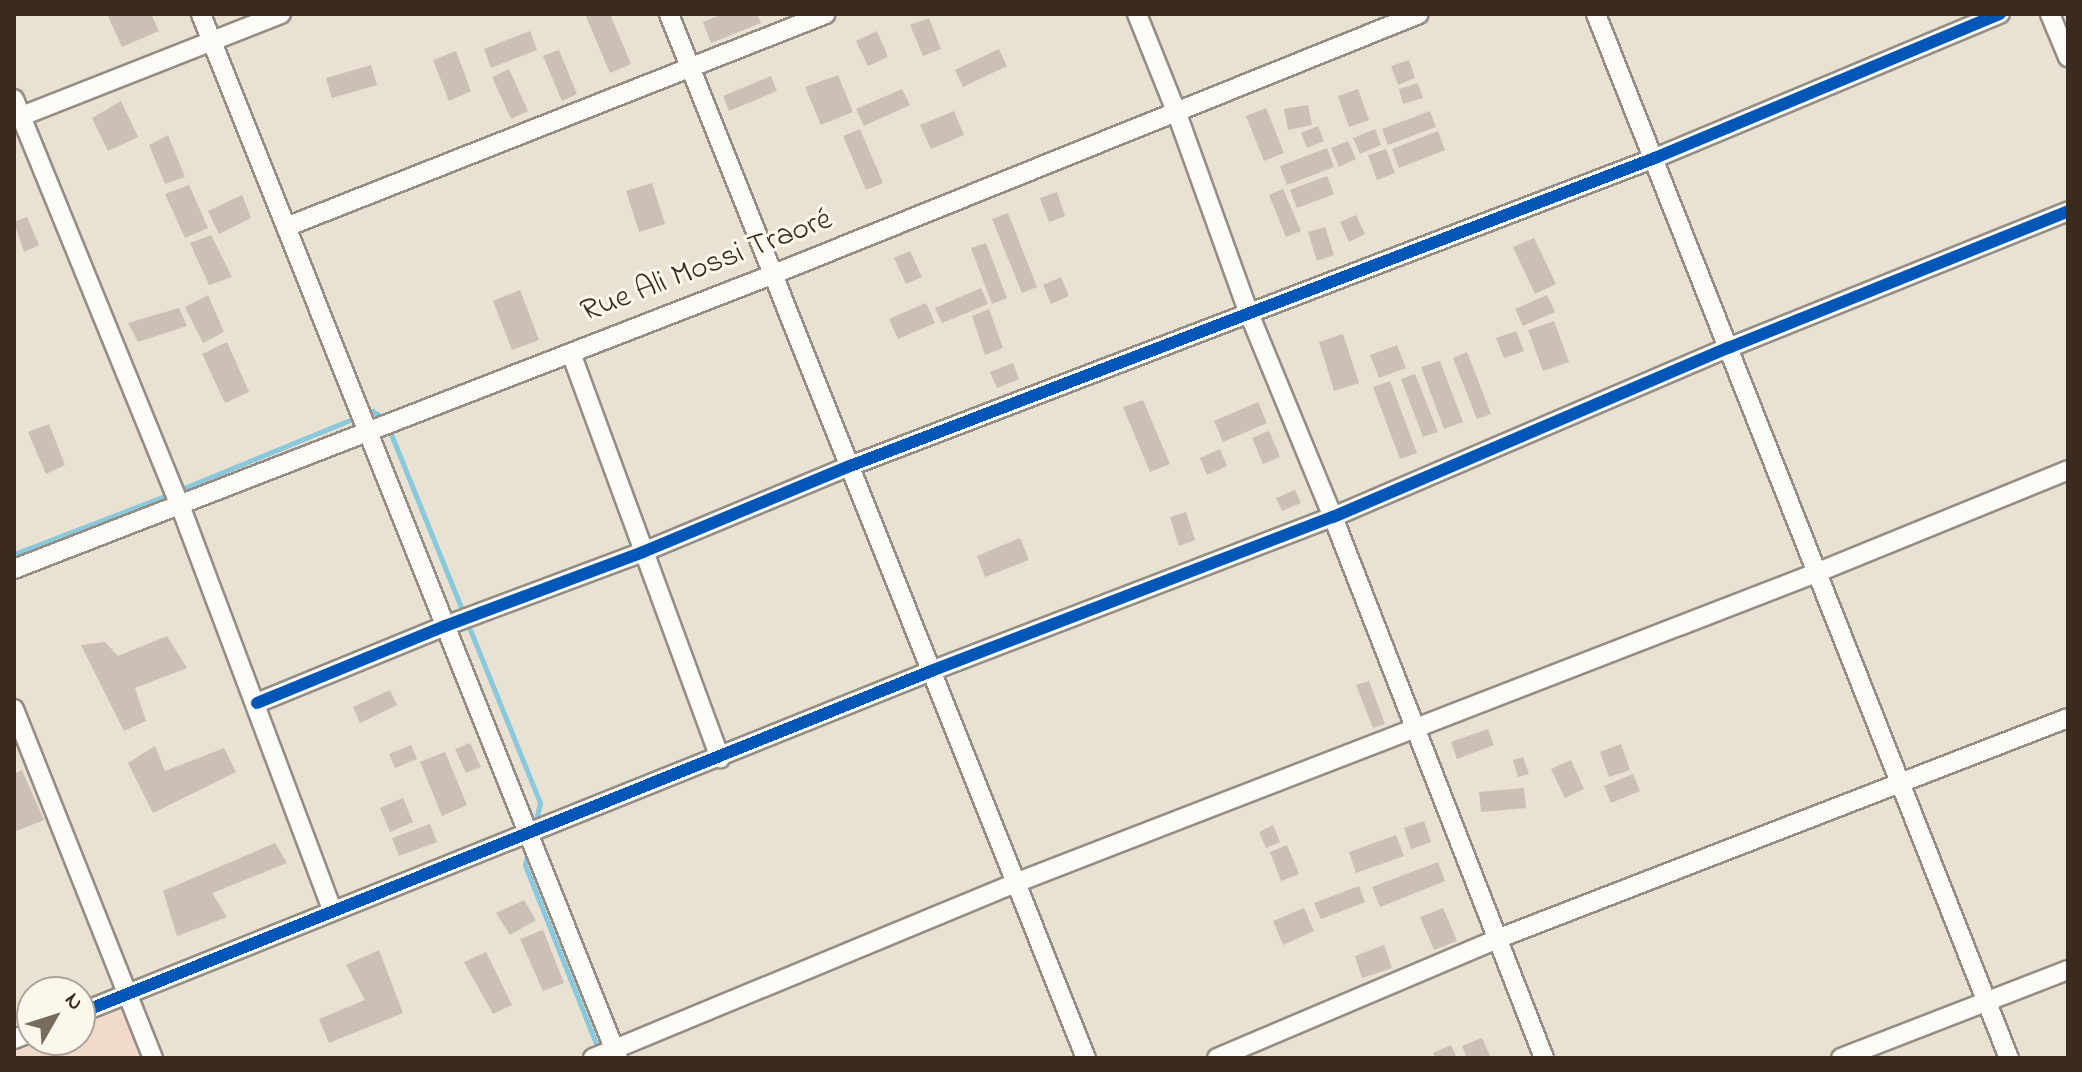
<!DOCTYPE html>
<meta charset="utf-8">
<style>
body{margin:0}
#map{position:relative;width:2082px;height:1072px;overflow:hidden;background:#e9e2d3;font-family:"Indie Flower",sans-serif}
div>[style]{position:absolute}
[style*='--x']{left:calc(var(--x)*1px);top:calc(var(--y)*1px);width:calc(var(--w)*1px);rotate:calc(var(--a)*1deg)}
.built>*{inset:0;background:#f1d9cc}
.stream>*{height:5px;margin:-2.5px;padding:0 2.5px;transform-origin:2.5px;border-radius:2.5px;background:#8ac8dc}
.building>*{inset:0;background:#cbc0b3}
.roads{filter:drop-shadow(2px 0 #938d83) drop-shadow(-2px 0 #938d83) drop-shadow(0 2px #938d83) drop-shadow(0 -2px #938d83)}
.minor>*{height:18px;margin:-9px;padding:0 9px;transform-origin:9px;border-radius:9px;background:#fcfbf8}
.cycleway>*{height:12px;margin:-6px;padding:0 6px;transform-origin:6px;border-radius:6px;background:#0057b8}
span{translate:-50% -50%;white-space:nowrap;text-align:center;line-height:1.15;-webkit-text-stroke:6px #fbf7ec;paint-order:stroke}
.street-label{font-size:32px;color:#3b2a1e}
.frame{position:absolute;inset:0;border:16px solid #3b2a1e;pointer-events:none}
.north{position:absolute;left:16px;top:976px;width:80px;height:80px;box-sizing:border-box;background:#fbf7ec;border:2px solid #aea59a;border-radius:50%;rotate:51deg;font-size:22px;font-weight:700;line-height:32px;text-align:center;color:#3b2a1e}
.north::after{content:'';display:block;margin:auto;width:28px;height:36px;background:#786a5d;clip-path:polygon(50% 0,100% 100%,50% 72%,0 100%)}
</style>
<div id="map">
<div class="built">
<i style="clip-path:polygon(128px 994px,153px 1058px,14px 1058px,14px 1039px,80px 1040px,80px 1013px)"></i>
</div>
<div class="stream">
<i style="--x:389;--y:429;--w:403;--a:68"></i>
<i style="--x:540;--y:803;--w:23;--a:103"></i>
<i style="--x:179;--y:490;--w:209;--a:-22.3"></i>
<i style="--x:372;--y:411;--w:16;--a:30"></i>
<i style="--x:14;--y:554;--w:167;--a:-21"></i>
<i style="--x:528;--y:850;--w:15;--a:101"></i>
<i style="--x:525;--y:865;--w:202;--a:68.3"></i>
</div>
<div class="building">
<i style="clip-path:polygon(107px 14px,151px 14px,159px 31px,122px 47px)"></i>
<i style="clip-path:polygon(585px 14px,610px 14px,631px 64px,610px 73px)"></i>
<i style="clip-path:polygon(723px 14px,757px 14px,761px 23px,711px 43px,703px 22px)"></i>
<i style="clip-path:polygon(929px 18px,941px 49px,923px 56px,910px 25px)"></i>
<i style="clip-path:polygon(530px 31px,537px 50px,491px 68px,484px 49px)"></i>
<i style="clip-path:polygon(877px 31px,888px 57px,868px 66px,856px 41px)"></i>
<i style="clip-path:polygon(999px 49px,1007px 66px,963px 87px,955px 70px)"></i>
<i style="clip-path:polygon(559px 50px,577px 94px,562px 101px,543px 56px)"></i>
<i style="clip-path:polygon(456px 51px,471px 91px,449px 101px,433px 60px)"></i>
<i style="clip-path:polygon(1409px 60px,1415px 78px,1398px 85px,1391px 66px)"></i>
<i style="clip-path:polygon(371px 65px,377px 85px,332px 98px,326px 78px)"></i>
<i style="clip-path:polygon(509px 69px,528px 111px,511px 119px,492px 77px)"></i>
<i style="clip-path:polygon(838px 75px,853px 112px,821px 125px,805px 87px)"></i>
<i style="clip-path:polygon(771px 76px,777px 91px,729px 111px,723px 96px)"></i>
<i style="clip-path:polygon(1418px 83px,1423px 98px,1403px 104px,1399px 89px)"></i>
<i style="clip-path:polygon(902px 89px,910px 105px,864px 126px,856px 109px)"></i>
<i style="clip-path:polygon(1358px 89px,1369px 120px,1349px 127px,1338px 96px)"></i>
<i style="clip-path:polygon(121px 101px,138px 137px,108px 151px,92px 118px)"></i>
<i style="clip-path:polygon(1308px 105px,1312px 125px,1288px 130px,1284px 109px)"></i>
<i style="clip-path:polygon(1266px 108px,1284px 153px,1264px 161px,1246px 116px)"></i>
<i style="clip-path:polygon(954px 111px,964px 135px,931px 149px,920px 125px)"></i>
<i style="clip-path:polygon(1430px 111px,1436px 127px,1388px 145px,1382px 129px)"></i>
<i style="clip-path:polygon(1318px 126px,1324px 141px,1307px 148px,1301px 133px)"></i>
<i style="clip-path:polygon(860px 129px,883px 183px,866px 190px,843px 136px)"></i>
<i style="clip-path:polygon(1375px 129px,1381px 145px,1360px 154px,1353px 138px)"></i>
<i style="clip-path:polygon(1438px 131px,1445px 150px,1399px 168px,1392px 149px)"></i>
<i style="clip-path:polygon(168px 135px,185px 177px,165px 184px,149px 145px)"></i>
<i style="clip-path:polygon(1348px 141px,1356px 159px,1339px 167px,1331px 148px)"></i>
<i style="clip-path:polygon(1327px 148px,1334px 167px,1287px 185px,1280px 166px)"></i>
<i style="clip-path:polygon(1386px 149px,1395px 173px,1377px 180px,1368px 155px)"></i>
<i style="clip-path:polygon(1327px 176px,1334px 194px,1297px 208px,1290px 190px)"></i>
<i style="clip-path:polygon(652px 183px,665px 224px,639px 232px,626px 191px)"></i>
<i style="clip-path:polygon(189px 185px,208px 228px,185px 238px,165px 194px)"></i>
<i style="clip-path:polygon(1283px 189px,1301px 231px,1286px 237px,1269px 195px)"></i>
<i style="clip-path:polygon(1057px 192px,1065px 216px,1049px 222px,1040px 198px)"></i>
<i style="clip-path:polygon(242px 195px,251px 218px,219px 234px,208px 211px)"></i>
<i style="clip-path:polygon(1008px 213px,1037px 287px,1022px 293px,992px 219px)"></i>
<i style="clip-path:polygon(1356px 215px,1365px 234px,1349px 242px,1340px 222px)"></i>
<i style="clip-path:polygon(27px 217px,39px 245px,24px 252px,14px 222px)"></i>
<i style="clip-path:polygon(1325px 227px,1334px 255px,1317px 261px,1308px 232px)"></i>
<i style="clip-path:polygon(211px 235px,232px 277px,209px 285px,190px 243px)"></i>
<i style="clip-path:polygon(1534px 238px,1556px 284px,1535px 294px,1513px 247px)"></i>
<i style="clip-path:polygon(986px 243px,1007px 298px,992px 304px,971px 248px)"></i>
<i style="clip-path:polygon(910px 251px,922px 277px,906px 284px,894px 258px)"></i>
<i style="clip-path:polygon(1061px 277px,1069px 296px,1051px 304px,1043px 285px)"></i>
<i style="clip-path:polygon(981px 288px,988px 304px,942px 323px,935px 308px)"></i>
<i style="clip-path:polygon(520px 290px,539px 340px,512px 350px,493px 301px)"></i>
<i style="clip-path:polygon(208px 295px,224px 332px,203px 343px,185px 307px)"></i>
<i style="clip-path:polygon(1547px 295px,1555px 312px,1523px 326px,1515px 309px)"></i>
<i style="clip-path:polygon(926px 303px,935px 323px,898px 339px,889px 319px)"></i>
<i style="clip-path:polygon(179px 308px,187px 326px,138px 342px,128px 323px)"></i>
<i style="clip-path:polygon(989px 309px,1003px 348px,985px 355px,972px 316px)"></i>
<i style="clip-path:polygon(1554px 321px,1569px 362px,1543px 371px,1528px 330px)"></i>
<i style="clip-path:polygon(1516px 331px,1524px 351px,1504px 358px,1496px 338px)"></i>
<i style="clip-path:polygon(1343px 334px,1359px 383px,1334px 391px,1319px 342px)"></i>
<i style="clip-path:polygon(227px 342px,249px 392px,225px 403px,202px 354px)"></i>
<i style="clip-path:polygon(1397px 345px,1406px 368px,1379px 378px,1370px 355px)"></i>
<i style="clip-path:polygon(1467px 352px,1491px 414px,1477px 419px,1453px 358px)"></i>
<i style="clip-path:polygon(1440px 361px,1463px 422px,1444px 429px,1421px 367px)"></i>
<i style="clip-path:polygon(1013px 363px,1019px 379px,997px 388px,990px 372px)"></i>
<i style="clip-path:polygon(1415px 374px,1438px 432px,1423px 437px,1401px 379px)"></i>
<i style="clip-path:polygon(1390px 381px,1417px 453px,1400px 459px,1373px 387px)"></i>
<i style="clip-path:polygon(1143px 400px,1170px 464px,1150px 472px,1123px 407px)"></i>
<i style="clip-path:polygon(1258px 402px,1267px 423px,1223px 442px,1214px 421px)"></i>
<i style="clip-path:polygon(49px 424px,65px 465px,46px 474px,28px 432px)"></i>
<i style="clip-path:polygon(1269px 431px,1280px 457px,1263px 464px,1252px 438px)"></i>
<i style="clip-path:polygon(1220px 449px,1227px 466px,1207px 475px,1200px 458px)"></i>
<i style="clip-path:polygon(1295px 490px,1301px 503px,1282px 511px,1276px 498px)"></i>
<i style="clip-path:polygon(1186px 512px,1195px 540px,1179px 546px,1170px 517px)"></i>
<i style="clip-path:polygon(1020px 538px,1029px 560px,985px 577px,977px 556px)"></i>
<i style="clip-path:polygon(167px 636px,187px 668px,135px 688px,146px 721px,124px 731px,81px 645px,105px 642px,118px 656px)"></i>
<i style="clip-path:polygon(1369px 681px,1385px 724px,1373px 728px,1356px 685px)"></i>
<i style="clip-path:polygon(390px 690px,397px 705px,360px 723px,353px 707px)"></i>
<i style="clip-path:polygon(1488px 729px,1494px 745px,1457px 759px,1451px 742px)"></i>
<i style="clip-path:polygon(470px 743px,481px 767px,466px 773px,455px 749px)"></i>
<i style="clip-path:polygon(1621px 744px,1630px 770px,1609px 777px,1600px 752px)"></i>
<i style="clip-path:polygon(411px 745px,417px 759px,395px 768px,389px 754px)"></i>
<i style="clip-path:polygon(155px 746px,165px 771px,224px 748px,236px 772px,153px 813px,128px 763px)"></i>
<i style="clip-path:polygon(445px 752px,467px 805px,442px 816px,420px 762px)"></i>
<i style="clip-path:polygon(1523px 757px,1529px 774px,1518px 777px,1513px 760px)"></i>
<i style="clip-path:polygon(1571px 760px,1584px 789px,1565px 798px,1551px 769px)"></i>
<i style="clip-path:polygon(22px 770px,44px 820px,14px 832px,14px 774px)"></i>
<i style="clip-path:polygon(1633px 774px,1640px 791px,1611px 803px,1604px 786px)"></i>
<i style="clip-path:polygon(1524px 788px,1526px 808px,1481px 812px,1479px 792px)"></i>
<i style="clip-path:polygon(403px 798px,413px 822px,390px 832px,380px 808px)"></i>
<i style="clip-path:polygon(1424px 821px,1431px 842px,1411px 849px,1404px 828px)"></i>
<i style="clip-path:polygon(430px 824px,437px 842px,399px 856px,392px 838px)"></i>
<i style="clip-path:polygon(1273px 825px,1280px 842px,1266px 848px,1259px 832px)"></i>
<i style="clip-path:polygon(1396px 835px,1404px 856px,1356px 873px,1349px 852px)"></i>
<i style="clip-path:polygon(275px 843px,287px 863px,212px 893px,227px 917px,177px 936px,163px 891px)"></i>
<i style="clip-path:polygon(1287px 845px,1299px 874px,1281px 881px,1270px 852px)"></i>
<i style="clip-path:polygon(1438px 862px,1445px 881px,1380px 907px,1372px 887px)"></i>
<i style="clip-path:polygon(1359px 886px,1365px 902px,1321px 919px,1314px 903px)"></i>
<i style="clip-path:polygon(524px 900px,536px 920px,510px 935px,496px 913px)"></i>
<i style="clip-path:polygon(1304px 908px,1314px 931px,1283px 945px,1273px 921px)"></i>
<i style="clip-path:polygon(1443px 908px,1457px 941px,1434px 950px,1420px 917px)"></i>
<i style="clip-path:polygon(543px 930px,564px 983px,543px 991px,520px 939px)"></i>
<i style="clip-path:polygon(1384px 945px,1392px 968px,1362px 978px,1355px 956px)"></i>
<i style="clip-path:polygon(379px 950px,403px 1013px,329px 1043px,319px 1019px,365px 1000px,346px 965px)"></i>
<i style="clip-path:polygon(486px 952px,512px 1005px,493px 1014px,464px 962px)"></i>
<i style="clip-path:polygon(1482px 1038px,1491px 1058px,1467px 1058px,1462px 1046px)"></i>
<i style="clip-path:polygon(1451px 1045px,1457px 1058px,1435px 1058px,1433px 1053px)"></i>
</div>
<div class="roads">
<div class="minor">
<i style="--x:201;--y:14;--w:1124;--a:68.23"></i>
<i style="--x:669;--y:14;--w:1124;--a:68.23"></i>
<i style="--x:1137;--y:14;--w:105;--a:68.1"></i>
<i style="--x:1176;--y:111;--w:213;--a:70.2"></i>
<i style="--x:1248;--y:311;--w:223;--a:67.6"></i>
<i style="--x:1333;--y:517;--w:581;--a:68.69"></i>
<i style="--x:1596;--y:14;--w:1123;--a:68.42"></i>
<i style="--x:2050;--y:14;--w:47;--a:67.3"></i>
<i style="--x:14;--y:99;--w:439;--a:67.8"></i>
<i style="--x:180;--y:505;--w:432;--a:69.4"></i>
<i style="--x:14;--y:119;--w:287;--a:-21.5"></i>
<i style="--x:286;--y:227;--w:580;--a:-21.53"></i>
<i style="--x:571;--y:353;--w:432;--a:69.8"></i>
<i style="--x:14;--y:569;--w:815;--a:-21.21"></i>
<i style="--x:774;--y:274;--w:695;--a:-21.95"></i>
<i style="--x:257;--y:703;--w:203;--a:-22.3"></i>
<i style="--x:445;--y:626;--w:211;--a:-20.5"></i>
<i style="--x:643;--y:552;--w:224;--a:-22.6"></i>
<i style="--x:850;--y:466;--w:862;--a:-20.94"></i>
<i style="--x:1655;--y:158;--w:374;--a:-22.7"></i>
<i style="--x:14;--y:709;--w:376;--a:68.3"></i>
<i style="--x:80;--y:1013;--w:917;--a:-21.89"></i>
<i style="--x:931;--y:671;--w:430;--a:-21"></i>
<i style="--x:1333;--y:517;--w:430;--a:-23.2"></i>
<i style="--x:1728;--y:348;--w:367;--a:-21.9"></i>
<i style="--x:14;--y:1039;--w:19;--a:-21"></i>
<i style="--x:593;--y:1058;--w:460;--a:-22.5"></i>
<i style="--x:1018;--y:882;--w:856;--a:-21.17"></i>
<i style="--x:1816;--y:573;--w:272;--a:-22.2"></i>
<i style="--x:1217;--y:1058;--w:304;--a:-23"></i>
<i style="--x:1497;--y:939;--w:612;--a:-21.16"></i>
<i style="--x:1841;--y:1058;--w:243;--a:-21.2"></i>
</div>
</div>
<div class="cycleway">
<i style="--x:257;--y:703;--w:203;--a:-22.3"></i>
<i style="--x:445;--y:626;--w:211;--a:-20.5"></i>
<i style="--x:643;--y:552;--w:224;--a:-22.6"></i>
<i style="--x:850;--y:466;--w:862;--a:-20.94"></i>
<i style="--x:1655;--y:158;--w:374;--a:-22.7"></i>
<i style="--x:80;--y:1013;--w:917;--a:-21.89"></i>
<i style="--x:931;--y:671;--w:430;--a:-21"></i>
<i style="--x:1333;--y:517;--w:430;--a:-23.2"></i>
<i style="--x:1728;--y:348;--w:367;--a:-21.9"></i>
</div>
<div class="street-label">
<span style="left:707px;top:267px;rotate:-21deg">Rue Ali Mossi Traoré</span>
</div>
<div class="frame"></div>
<div class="north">N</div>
</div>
